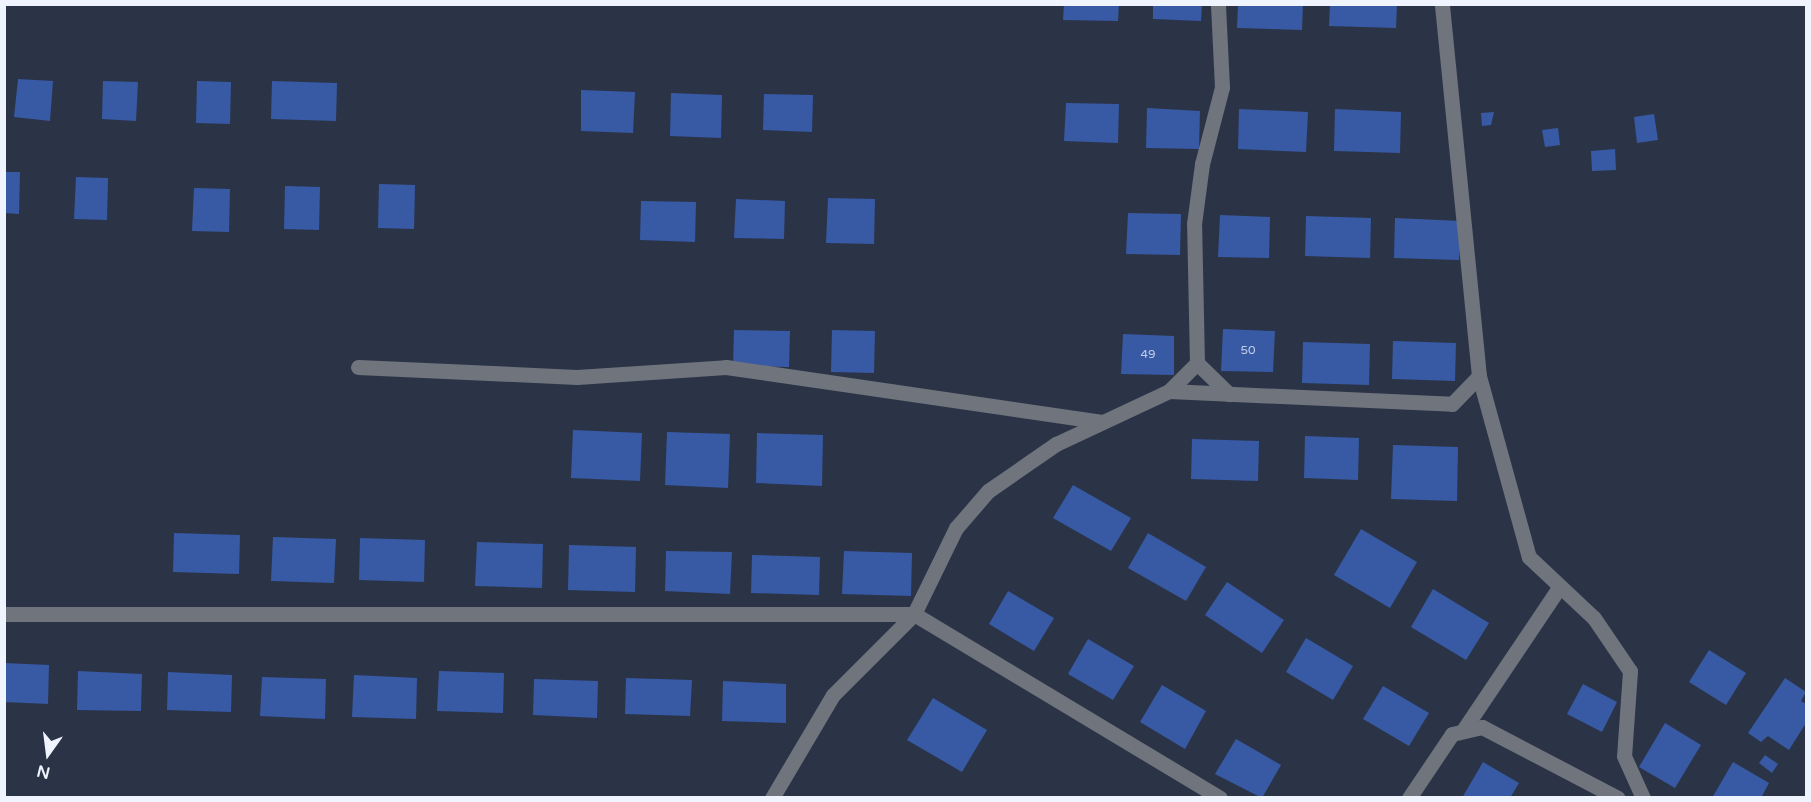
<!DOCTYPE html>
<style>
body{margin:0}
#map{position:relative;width:1811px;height:802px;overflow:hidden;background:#2b3447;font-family:"Varela Round",sans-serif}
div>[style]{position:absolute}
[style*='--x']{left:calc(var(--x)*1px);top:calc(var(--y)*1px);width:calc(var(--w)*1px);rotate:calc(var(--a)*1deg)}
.building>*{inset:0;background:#3859a4}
.lane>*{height:15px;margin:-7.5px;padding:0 7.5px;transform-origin:7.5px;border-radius:7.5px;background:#6f747d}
.street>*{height:15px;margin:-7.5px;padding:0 7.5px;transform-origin:7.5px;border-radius:7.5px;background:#6f747d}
span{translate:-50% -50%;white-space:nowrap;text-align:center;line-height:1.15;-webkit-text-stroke:4.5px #2b3447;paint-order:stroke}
.number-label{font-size:12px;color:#c1cde8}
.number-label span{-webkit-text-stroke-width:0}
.frame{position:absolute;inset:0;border:6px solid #eff4fe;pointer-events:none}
.north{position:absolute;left:18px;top:724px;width:60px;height:60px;-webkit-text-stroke:4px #2b3447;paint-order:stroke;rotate:194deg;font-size:16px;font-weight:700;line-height:24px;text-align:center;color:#eff4fe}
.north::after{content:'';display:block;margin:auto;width:21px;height:27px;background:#eff4fe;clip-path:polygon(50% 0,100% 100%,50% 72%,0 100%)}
</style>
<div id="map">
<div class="building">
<i style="clip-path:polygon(1064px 4px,1119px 4px,1118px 21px,1063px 20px)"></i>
<i style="clip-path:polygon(1153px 4px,1202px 4px,1201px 21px,1153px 19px)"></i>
<i style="clip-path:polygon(1238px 4px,1303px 4px,1302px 30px,1237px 28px)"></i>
<i style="clip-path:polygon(1330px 4px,1397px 4px,1396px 28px,1329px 26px)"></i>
<i style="clip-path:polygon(18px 79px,53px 81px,50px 121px,14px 117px)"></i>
<i style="clip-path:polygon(103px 81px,138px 82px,136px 121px,102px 119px)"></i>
<i style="clip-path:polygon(197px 81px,231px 82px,230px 124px,196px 123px)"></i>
<i style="clip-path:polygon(272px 81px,337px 83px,336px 121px,271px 119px)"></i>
<i style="clip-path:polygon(581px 90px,635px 92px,633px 133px,581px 131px)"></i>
<i style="clip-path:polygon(671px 93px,722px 95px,721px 138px,670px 136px)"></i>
<i style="clip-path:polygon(764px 94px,813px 95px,812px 132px,763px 130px)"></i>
<i style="clip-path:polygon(1066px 103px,1119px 104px,1118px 143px,1064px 141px)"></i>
<i style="clip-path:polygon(1147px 108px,1200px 111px,1199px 149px,1146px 148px)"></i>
<i style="clip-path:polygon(1239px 109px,1308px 112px,1306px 152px,1238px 149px)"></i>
<i style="clip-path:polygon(1335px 109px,1401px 112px,1400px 153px,1334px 151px)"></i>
<i style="clip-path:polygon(1494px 112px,1491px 125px,1482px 126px,1481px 113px)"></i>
<i style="clip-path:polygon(1654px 114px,1658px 140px,1637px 143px,1634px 117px)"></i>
<i style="clip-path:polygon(1558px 128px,1560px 145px,1545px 147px,1542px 130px)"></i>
<i style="clip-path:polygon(1615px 149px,1616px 170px,1592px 171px,1591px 151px)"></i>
<i style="clip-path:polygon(4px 172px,20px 172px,19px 214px,4px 213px)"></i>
<i style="clip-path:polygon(76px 177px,108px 178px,107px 220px,74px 219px)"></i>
<i style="clip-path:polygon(379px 184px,415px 185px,414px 229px,378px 228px)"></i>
<i style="clip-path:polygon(285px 186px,320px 187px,319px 230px,284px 229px)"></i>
<i style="clip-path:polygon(194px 188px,230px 189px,229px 232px,192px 231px)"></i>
<i style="clip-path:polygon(828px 198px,875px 199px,874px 244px,826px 243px)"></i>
<i style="clip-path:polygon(736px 199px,785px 201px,784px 239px,734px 238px)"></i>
<i style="clip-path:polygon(641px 201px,696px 202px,695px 242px,640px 240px)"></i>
<i style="clip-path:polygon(1128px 213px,1181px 214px,1180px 255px,1126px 254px)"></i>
<i style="clip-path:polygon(1220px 215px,1270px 217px,1269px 258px,1218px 257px)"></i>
<i style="clip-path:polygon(1306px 216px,1371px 218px,1370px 258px,1305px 256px)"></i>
<i style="clip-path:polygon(1395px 218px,1461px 221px,1459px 260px,1394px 258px)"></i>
<i style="clip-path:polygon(1223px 329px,1275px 331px,1273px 372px,1221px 371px)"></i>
<i style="clip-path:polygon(734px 330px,790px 331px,789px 367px,733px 366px)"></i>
<i style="clip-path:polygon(832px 330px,875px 331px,874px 373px,831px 372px)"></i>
<i style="clip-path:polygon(1123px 334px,1174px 336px,1174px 375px,1121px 374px)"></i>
<i style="clip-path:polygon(1393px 341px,1456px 343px,1455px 381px,1392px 379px)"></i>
<i style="clip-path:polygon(1303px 342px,1370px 344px,1369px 385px,1302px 383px)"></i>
<i style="clip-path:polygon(573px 430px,642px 433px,640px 481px,571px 478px)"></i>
<i style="clip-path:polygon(667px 432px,730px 434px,728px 488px,665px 485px)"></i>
<i style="clip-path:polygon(757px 433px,823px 435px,822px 486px,756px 483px)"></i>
<i style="clip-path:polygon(1305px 436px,1359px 438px,1358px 480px,1304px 478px)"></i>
<i style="clip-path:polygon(1192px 439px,1259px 441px,1258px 481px,1191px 479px)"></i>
<i style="clip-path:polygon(1393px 445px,1458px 447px,1457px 501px,1391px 499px)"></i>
<i style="clip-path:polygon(1073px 485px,1131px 518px,1111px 551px,1053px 518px)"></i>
<i style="clip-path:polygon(1361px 529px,1417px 562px,1390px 608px,1334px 575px)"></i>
<i style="clip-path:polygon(174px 533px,240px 535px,239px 574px,173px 572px)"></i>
<i style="clip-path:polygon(1148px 533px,1206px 567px,1186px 601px,1128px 568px)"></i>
<i style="clip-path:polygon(273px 537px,336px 539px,334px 583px,271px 581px)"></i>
<i style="clip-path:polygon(360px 538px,425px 540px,424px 582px,359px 580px)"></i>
<i style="clip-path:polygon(477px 542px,543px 544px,542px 588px,475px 586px)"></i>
<i style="clip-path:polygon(569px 545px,636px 547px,635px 592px,568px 590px)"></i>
<i style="clip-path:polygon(666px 551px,732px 552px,730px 594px,665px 591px)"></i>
<i style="clip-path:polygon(844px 551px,912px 553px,911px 596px,842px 594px)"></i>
<i style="clip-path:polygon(752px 555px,820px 557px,819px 595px,751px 593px)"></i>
<i style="clip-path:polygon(1227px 582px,1284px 620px,1262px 653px,1205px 615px)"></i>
<i style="clip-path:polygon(1433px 589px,1489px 623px,1466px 660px,1411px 627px)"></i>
<i style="clip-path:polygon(1008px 591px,1054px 618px,1034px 651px,989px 624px)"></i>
<i style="clip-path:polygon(1306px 638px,1353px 666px,1333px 700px,1286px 672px)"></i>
<i style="clip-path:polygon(1088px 639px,1134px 666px,1113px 700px,1068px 674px)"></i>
<i style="clip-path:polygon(1709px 650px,1746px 673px,1726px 705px,1689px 682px)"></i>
<i style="clip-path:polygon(4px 663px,49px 665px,48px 704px,4px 702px)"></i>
<i style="clip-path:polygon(78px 671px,142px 674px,141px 711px,77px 710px)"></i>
<i style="clip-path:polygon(439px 671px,504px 673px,503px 713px,437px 711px)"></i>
<i style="clip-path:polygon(168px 672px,232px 675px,231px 712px,167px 710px)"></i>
<i style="clip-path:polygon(354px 675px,417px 678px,416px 719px,352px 717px)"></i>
<i style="clip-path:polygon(262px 677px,326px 679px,325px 719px,260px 716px)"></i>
<i style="clip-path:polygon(626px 678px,692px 680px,690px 716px,625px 714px)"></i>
<i style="clip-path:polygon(1785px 678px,1806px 692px,1801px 701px,1806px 704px,1806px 723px,1789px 750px,1768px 736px,1761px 742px,1748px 733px)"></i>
<i style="clip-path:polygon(534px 679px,598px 681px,597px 718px,533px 715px)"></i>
<i style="clip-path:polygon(723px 681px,786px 684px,786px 723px,722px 721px)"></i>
<i style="clip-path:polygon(1583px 684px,1617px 702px,1602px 732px,1567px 714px)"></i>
<i style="clip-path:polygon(1162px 685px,1206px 711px,1185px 749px,1140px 722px)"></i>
<i style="clip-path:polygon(1383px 686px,1429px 713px,1409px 746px,1363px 719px)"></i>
<i style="clip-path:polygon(933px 698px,987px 730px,962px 772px,907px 740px)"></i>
<i style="clip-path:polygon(1665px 723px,1701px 745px,1675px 788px,1639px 767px)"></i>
<i style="clip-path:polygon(1236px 739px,1281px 765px,1262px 798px,1215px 774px)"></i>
<i style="clip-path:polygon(1765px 755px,1778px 764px,1772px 773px,1759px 763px)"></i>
<i style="clip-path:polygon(1483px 762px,1519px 783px,1510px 798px,1462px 798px)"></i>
<i style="clip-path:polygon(1733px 762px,1769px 783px,1761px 798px,1712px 798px)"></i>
</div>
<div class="lane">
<i style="--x:1464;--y:729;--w:169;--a:-56.1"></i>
</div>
<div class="street">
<i style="--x:1197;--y:363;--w:45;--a:44.1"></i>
<i style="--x:358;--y:367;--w:219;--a:2.6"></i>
<i style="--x:577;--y:377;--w:149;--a:-3.8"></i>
<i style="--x:726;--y:367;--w:380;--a:8.3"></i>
<i style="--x:1479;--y:376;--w:188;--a:74.6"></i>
<i style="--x:1529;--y:557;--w:89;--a:43.2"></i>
<i style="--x:1594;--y:618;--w:64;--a:55.8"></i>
<i style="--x:1630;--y:671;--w:85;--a:94"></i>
<i style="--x:1624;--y:756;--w:46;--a:65.7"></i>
<i style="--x:1169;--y:391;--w:283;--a:2.6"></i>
<i style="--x:1452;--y:404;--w:39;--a:-46"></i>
<i style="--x:1479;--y:376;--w:374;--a:-95.7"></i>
<i style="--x:4;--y:614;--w:910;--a:0"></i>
<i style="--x:914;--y:614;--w:357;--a:31"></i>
<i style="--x:772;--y:798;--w:120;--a:-59.4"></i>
<i style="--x:833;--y:695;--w:115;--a:-45"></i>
<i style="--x:914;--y:614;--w:96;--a:-64"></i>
<i style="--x:956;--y:528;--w:49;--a:-49.1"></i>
<i style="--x:988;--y:491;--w:83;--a:-34.7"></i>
<i style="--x:1056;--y:444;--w:125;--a:-25.1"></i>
<i style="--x:1169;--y:391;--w:40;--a:-45"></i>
<i style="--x:1197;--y:363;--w:139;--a:-91.2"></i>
<i style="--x:1194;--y:224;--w:61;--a:-82.4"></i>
<i style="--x:1202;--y:164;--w:80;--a:-75.4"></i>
<i style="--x:1222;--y:87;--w:83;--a:-92.8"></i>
<i style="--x:1409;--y:798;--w:77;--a:-56.1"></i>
<i style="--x:1452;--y:734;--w:31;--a:-13"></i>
<i style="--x:1482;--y:727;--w:153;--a:27.6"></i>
</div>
<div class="number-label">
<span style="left:1248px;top:351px">50</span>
<span style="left:1148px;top:355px">49</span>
</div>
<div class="frame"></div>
<div class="north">N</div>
</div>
